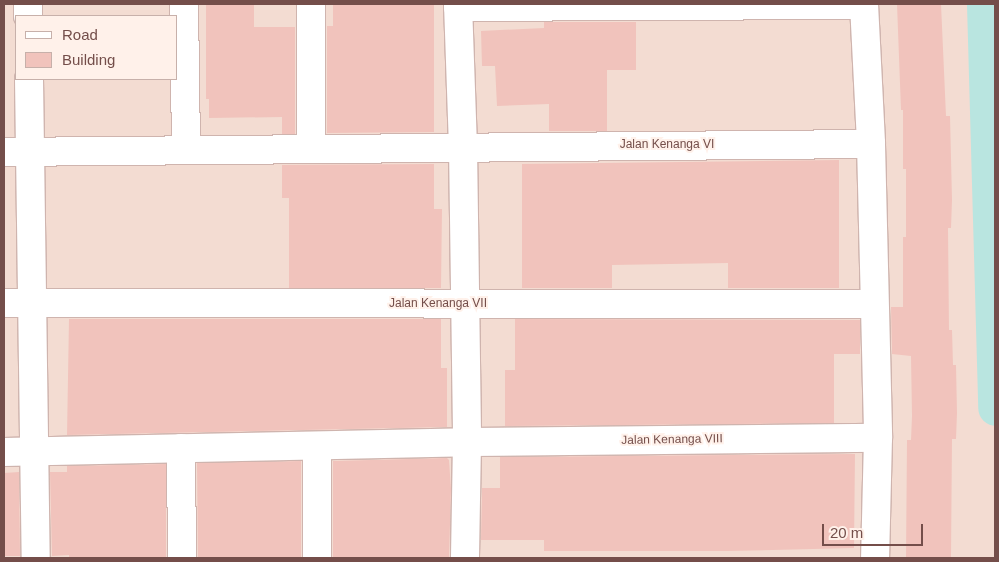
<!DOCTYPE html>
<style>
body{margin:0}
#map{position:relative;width:999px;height:562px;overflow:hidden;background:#fcece4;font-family:Helvetica,sans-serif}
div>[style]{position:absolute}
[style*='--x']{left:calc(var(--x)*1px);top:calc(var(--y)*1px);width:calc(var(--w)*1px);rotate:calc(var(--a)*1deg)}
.residential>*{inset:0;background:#f3dcd2}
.canal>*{height:35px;margin:-17.5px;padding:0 17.5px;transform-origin:17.5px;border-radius:17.5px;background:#b9e5e0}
.building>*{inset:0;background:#f1c3bc}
.roads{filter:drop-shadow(1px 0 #cfb4ae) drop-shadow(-1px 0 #cfb4ae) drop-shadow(0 1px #cfb4ae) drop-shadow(0 -1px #cfb4ae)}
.street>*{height:28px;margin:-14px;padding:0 14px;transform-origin:14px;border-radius:14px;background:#fff}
span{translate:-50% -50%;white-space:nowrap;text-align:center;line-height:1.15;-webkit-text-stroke:4px #fff1ea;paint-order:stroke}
.street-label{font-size:12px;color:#744e4a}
.frame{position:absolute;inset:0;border:5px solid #744e4a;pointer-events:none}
.legend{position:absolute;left:15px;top:15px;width:162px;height:65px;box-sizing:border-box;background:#fff1ea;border:1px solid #c7b0aa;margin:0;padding:6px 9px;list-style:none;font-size:15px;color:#744e4a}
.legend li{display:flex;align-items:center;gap:10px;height:25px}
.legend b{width:25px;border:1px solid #c7b0aa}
.scale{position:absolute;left:822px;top:524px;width:101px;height:22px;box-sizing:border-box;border:2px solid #744e4a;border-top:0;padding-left:6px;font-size:15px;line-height:18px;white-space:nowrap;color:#744e4a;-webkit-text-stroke:4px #fff1ea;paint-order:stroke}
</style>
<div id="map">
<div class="residential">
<i style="clip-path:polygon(evenodd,4px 4px,995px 4px,995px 558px,4px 558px,4px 4px,16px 16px,176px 16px,176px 79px,16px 79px,16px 16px)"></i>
</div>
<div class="canal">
<i style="--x:984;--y:4;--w:404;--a:88.4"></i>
</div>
<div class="building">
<i style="clip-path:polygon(206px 4px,254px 4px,254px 27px,295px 27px,295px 134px,282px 134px,282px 117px,209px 118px,209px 99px,206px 99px)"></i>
<i style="clip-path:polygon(333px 4px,434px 4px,434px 132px,327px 133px,327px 26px,333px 26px)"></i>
<i style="clip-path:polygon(897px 4px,941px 4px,946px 116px,950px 116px,952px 200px,951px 228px,948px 228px,949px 330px,952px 330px,953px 365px,956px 365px,957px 413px,956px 439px,952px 439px,951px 558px,906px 558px,907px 440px,911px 440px,912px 416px,911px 356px,892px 354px,891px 307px,903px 307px,903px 237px,906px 237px,906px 169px,903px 169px,903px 110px,901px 110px)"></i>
<i style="clip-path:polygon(544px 22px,636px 22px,636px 70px,607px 70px,607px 131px,549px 131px,549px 104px,497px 106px,495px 66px,482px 66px,481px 31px,544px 28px)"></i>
<i style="clip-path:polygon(839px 160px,839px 288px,728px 288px,728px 263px,612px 265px,612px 288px,522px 288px,522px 164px)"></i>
<i style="clip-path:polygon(434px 164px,434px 209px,442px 209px,441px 288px,289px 288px,289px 198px,282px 198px,282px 165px)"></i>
<i style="clip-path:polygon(69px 319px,441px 319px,441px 368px,447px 368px,447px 427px,67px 435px)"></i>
<i style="clip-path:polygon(515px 319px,860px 320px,860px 354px,834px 354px,834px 423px,505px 426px,505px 370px,515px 370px)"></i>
<i style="clip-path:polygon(855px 454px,854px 548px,727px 551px,544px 551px,544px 540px,481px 540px,482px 488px,500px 488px,500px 457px)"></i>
<i style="clip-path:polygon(447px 458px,449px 460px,451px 489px,449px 558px,333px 558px,333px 461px)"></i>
<i style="clip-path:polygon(301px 461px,301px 558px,198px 558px,197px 463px)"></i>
<i style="clip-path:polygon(166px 464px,166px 558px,69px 558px,69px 555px,52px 556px,50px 472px,67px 472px,67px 466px)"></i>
<i style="clip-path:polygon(19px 472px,20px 556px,4px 556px,4px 473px)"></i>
</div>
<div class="roads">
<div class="street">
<i style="--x:28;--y:4;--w:12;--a:90"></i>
<i style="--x:184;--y:4;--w:146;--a:89.2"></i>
<i style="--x:311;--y:4;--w:145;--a:90"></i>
<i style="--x:458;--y:4;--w:142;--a:88"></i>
<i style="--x:463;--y:146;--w:296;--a:89.2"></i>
<i style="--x:467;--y:442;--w:116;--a:91"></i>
<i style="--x:864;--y:4;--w:140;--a:87.1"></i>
<i style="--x:871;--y:144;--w:294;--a:88.6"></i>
<i style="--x:878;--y:438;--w:120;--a:91.4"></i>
<i style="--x:458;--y:7;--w:406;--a:-0.3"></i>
<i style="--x:29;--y:79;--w:479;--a:89.2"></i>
<i style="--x:4;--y:152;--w:867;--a:-0.53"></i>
<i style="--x:4;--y:303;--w:869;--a:0.07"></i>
<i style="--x:317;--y:446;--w:112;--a:90"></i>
<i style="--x:181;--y:448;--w:110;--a:89.5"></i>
<i style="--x:4;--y:452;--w:463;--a:-1.2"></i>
<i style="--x:467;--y:442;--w:411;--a:-0.6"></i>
</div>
</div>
<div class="street-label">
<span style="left:667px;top:145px">Jalan Kenanga VI</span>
<span style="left:438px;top:304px">Jalan Kenanga VII</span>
<span style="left:672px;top:440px;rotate:-1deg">Jalan Kenanga VIII</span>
</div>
<div class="frame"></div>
<ul class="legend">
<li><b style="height:6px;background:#fff"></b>Road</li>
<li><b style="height:14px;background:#f1c3bc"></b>Building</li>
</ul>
<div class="scale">20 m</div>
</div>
